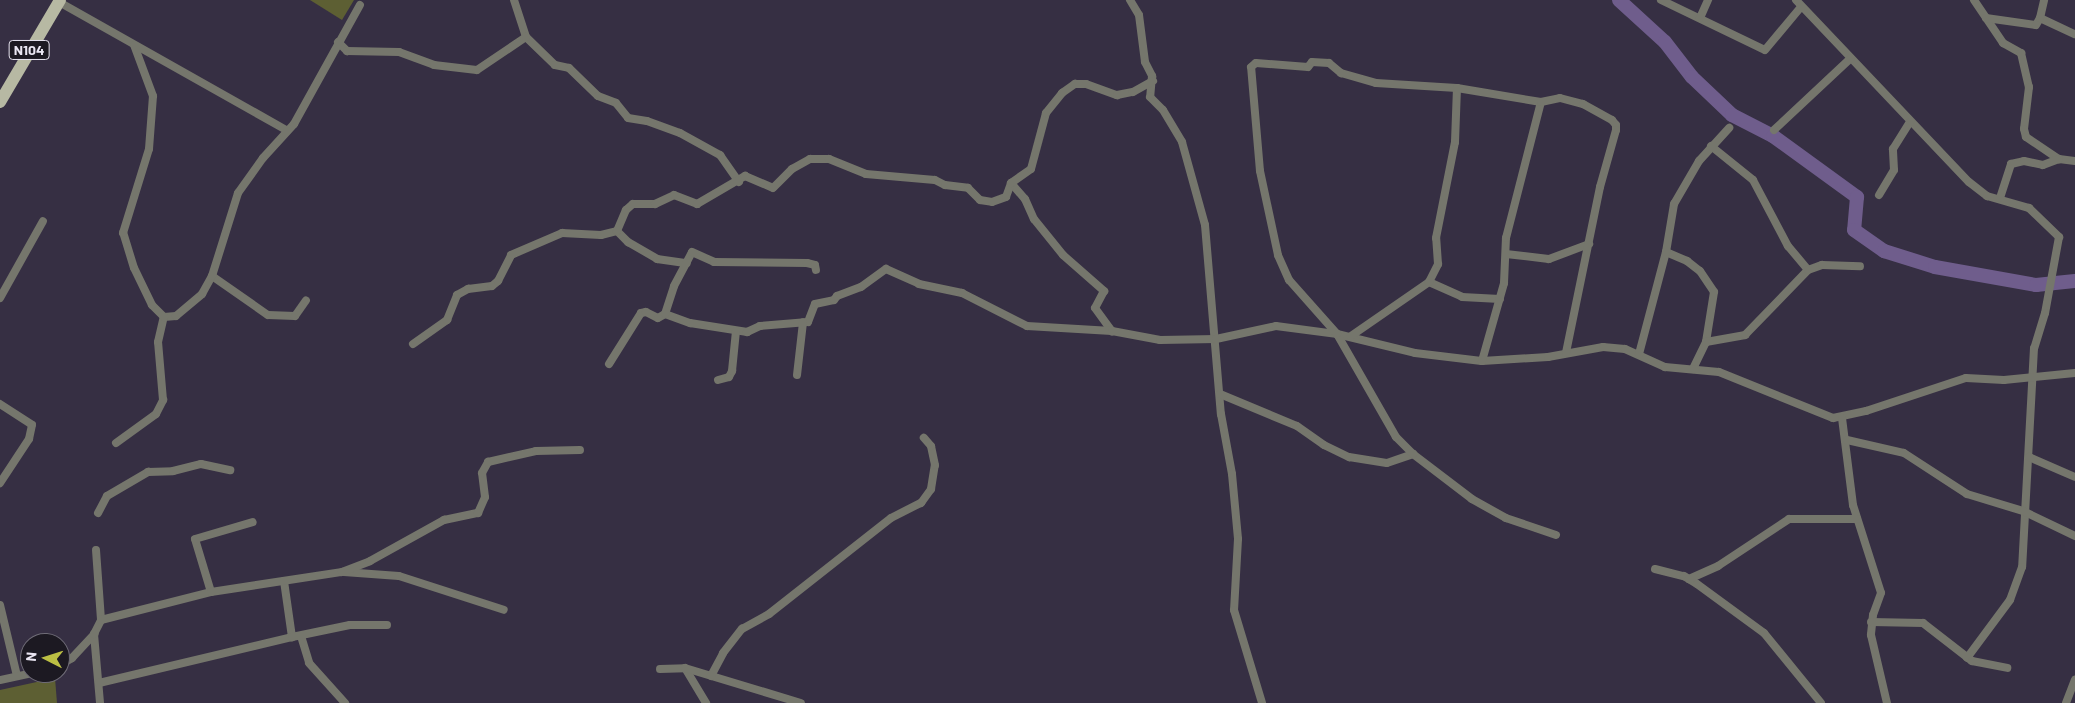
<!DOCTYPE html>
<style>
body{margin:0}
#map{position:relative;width:2075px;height:703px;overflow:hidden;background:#362f43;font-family:Barlow,sans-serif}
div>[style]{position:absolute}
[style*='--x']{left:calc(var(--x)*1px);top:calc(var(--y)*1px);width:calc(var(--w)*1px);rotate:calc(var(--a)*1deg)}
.green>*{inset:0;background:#5d5f33}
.river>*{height:14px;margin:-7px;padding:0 7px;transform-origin:7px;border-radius:7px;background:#6f5d8c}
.street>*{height:8px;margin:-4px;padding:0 4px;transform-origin:4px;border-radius:4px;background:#75766c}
.primary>*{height:12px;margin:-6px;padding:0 6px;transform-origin:6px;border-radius:6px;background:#b7b9a3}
span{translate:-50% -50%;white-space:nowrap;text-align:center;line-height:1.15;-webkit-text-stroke:4px #1c1922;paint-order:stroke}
.shield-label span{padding:1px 4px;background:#1c1922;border:1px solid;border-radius:4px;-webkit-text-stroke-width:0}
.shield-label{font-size:14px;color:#eae6f3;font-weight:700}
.north{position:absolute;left:20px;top:633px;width:50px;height:50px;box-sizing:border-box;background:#1c1922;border:1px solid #6e6b76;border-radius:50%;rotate:275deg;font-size:14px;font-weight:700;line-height:20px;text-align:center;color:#eae6f3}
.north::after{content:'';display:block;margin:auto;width:18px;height:22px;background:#bcbf44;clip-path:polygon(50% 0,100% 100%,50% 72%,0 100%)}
</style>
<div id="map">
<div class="green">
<i style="clip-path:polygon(310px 0,354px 0,342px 20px)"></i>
<i style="clip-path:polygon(55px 678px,57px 703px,0 703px,0 690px)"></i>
</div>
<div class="river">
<i style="--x:1619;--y:0;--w:62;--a:42.4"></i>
<i style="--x:1665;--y:42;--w:44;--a:52.4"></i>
<i style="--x:1692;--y:77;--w:55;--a:43.5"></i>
<i style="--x:1732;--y:115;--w:46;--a:27.1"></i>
<i style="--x:1773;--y:136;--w:104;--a:36"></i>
<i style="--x:1857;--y:197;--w:33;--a:95"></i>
<i style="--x:1854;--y:230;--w:37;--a:35"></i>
<i style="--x:1884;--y:251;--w:53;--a:17.4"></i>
<i style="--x:1935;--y:267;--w:103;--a:10.1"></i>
<i style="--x:2036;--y:285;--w:39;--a:-6"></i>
</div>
<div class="street">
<i style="--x:514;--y:0;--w:39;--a:72"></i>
<i style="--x:526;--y:37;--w:40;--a:44"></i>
<i style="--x:555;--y:65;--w:14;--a:12"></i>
<i style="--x:569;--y:68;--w:40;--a:44"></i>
<i style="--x:598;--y:96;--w:19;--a:21"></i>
<i style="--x:616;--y:103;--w:19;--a:51"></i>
<i style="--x:628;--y:118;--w:19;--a:9"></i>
<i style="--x:647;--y:121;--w:35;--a:20"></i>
<i style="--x:680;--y:133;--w:46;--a:28.8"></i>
<i style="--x:720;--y:155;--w:33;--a:55"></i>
<i style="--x:1130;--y:0;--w:17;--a:59"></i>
<i style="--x:1139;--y:15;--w:47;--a:82.7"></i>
<i style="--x:1145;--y:62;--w:16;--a:63"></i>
<i style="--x:1152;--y:76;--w:21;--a:95"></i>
<i style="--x:1150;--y:97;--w:18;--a:45"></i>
<i style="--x:1163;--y:110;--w:37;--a:59"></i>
<i style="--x:1182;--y:142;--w:86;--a:74.5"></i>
<i style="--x:1205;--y:225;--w:190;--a:85.2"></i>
<i style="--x:1221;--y:414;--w:61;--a:79.6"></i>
<i style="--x:1232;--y:474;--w:65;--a:84.7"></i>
<i style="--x:1238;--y:539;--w:71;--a:93.2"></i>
<i style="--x:1234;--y:610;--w:97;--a:73.2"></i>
<i style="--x:1661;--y:0;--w:115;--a:25.7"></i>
<i style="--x:1765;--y:50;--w:56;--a:-50.1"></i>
<i style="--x:1796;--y:0;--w:251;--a:46.5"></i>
<i style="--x:1969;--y:182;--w:23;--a:38"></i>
<i style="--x:1987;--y:196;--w:44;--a:15.9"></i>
<i style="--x:2029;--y:208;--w:42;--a:44"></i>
<i style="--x:2059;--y:237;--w:77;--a:100.4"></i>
<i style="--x:2045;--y:313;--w:37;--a:107"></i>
<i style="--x:2034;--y:348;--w:219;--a:93.1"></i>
<i style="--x:2022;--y:567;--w:35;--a:110"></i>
<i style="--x:2010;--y:600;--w:72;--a:126.6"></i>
<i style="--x:1974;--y:0;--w:52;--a:56"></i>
<i style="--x:2003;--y:43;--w:21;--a:29"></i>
<i style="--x:2021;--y:53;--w:35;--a:77"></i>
<i style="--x:2029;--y:87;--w:42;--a:96.8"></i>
<i style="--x:2024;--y:129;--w:8;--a:76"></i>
<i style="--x:2026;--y:137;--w:40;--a:34"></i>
<i style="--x:2059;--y:159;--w:16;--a:7"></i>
<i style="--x:59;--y:2;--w:261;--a:29.4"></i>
<i style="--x:1700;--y:18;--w:20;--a:-66"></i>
<i style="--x:1986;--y:18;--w:50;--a:8"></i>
<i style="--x:2036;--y:25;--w:8;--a:-60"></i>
<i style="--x:2040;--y:18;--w:38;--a:25"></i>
<i style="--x:2040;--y:18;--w:18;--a:-77"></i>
<i style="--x:338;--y:42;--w:13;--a:45"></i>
<i style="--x:347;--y:51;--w:52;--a:1.1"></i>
<i style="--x:399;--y:52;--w:37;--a:20"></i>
<i style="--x:434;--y:65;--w:43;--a:6.6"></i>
<i style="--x:477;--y:70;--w:59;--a:-34"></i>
<i style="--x:1774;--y:130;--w:105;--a:-43.1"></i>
<i style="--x:1711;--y:146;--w:54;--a:39"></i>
<i style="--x:1753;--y:180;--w:75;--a:62.1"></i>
<i style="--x:1788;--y:246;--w:31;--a:50"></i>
<i style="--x:1011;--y:183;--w:21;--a:49"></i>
<i style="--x:1025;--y:199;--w:22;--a:66"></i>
<i style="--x:1034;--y:219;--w:46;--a:51.1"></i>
<i style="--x:1063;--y:255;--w:55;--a:41.3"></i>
<i style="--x:1104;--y:291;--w:19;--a:118"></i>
<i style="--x:1095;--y:308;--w:29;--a:54"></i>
<i style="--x:1879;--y:195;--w:29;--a:-59"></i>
<i style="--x:1894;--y:170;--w:21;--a:-93"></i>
<i style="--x:1893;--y:149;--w:32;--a:-58"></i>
<i style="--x:2000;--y:198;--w:36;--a:-72"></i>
<i style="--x:2011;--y:164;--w:13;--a:-13"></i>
<i style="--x:2024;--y:161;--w:19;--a:12"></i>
<i style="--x:2043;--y:165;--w:17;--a:-21"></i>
<i style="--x:617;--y:231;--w:16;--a:45"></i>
<i style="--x:628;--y:242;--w:34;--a:30"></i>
<i style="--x:657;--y:259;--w:30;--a:8"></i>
<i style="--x:1666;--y:252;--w:23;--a:23"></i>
<i style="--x:1687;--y:261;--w:16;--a:38"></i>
<i style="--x:1700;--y:271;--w:25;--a:56"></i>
<i style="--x:1714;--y:292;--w:51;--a:99.1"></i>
<i style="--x:1706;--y:342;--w:30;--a:116"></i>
<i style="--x:1506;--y:254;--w:43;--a:6.6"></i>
<i style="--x:1549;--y:259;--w:43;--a:-20.6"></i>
<i style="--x:212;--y:276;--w:68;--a:34.9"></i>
<i style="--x:268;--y:315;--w:27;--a:2"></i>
<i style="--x:295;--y:316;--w:19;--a:-55"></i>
<i style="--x:1429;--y:282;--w:36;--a:24"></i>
<i style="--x:1462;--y:297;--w:38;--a:3"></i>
<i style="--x:0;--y:298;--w:88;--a:-60.8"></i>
<i style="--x:665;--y:314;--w:27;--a:20"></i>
<i style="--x:690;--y:323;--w:58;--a:9"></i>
<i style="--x:747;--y:332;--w:14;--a:-25"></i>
<i style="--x:760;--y:326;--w:48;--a:-4.8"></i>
<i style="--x:808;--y:322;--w:19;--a:-69"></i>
<i style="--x:815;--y:304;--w:19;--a:-12"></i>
<i style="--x:834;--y:300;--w:5;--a:-53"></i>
<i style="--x:837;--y:296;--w:26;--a:-21"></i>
<i style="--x:861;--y:287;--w:31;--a:-36"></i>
<i style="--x:886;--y:269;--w:36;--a:24"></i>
<i style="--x:919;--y:284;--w:44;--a:11.8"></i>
<i style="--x:962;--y:293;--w:73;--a:26.9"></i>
<i style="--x:1027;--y:326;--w:85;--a:3.4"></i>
<i style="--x:1112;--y:331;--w:49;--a:10.6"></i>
<i style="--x:1160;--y:340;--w:56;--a:-1"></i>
<i style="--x:1216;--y:339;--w:61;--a:-12.2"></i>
<i style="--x:1276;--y:326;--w:62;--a:7.5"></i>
<i style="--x:1337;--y:334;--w:80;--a:13.7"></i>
<i style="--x:1415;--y:353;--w:67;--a:6.8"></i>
<i style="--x:1482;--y:361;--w:66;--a:-3.5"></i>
<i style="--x:1548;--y:357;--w:56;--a:-10.3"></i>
<i style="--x:1603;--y:347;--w:22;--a:5"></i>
<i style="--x:1625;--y:349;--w:44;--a:24.2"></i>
<i style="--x:1665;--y:367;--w:54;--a:5.3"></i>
<i style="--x:1719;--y:372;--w:123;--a:22"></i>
<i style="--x:1833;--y:418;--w:34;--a:-12"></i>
<i style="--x:1866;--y:411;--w:105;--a:-18.3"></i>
<i style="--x:1966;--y:378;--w:38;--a:3"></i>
<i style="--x:2004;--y:380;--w:71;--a:-5.6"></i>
<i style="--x:164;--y:317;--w:12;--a:-5"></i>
<i style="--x:176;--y:316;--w:34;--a:-40"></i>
<i style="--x:202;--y:294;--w:21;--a:-61"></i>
<i style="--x:212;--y:276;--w:87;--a:-72.6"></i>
<i style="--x:238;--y:193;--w:43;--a:-54.5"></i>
<i style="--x:263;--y:158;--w:46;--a:-47.6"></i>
<i style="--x:294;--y:124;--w:136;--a:-61"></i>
<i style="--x:1351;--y:336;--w:95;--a:-34.7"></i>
<i style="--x:1429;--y:282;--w:20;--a:-63"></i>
<i style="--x:1438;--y:264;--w:26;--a:-94"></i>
<i style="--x:1436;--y:238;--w:98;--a:-78.8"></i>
<i style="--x:1455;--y:142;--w:54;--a:-87.9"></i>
<i style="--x:1706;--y:342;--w:40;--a:-10"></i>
<i style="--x:1745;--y:335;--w:91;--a:-45.9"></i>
<i style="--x:1808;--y:270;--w:15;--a:-20"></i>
<i style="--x:1822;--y:265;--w:38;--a:2"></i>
<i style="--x:413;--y:344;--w:42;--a:-35.2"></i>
<i style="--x:447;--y:320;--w:27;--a:-68"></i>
<i style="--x:457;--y:295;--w:13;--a:-29"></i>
<i style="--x:468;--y:289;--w:24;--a:-7"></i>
<i style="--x:492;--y:286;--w:8;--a:-40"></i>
<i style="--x:498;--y:281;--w:29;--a:-63"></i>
<i style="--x:511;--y:255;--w:56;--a:-23.3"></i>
<i style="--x:562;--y:233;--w:39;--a:3"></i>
<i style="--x:601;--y:235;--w:16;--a:-14"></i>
<i style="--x:617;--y:231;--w:23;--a:-67"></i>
<i style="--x:626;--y:210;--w:9;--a:-41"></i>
<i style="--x:633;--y:204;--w:22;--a:0"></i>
<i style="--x:655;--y:204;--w:21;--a:-25"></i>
<i style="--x:674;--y:195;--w:25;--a:21"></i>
<i style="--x:697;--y:204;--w:56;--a:-30.3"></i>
<i style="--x:745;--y:176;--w:30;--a:23"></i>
<i style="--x:773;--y:188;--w:27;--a:-45"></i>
<i style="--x:792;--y:169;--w:21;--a:-29"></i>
<i style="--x:810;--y:159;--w:19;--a:0"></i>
<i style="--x:829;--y:159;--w:40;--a:22"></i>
<i style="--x:866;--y:174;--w:69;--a:5"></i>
<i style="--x:935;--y:180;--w:11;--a:27"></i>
<i style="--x:945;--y:185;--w:23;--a:7"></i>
<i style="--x:968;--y:188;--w:17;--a:45"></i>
<i style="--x:980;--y:200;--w:12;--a:9"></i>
<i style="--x:992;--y:202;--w:15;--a:-20"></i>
<i style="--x:1006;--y:197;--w:15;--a:-70"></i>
<i style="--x:1011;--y:183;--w:24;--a:-35"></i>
<i style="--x:1031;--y:169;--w:58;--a:-75"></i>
<i style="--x:1046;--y:113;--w:26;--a:-51"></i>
<i style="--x:1062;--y:93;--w:16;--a:-35"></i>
<i style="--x:1075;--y:84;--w:11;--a:0"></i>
<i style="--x:1086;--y:84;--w:33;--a:20"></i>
<i style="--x:1117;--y:95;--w:16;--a:-11"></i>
<i style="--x:1133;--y:92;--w:23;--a:-29"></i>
<i style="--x:1639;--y:354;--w:106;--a:-75.2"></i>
<i style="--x:1666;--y:252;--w:49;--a:-80.5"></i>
<i style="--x:1674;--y:204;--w:50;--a:-59.8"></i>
<i style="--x:1699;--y:161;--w:45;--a:-47.7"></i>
<i style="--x:1482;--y:361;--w:81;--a:-74.2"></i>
<i style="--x:1504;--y:283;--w:45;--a:-87.5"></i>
<i style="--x:1506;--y:238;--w:140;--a:-75.6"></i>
<i style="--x:609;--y:364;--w:60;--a:-57.9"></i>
<i style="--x:641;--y:313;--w:5;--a:-11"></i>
<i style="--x:646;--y:312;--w:13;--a:27"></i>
<i style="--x:658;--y:318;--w:8;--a:-30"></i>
<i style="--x:665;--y:314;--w:29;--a:-72"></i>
<i style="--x:674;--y:286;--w:38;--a:-62"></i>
<i style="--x:692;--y:252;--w:24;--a:24"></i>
<i style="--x:714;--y:262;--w:93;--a:0.6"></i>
<i style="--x:807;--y:263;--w:8;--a:14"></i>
<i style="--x:815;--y:265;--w:5;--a:79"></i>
<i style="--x:797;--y:375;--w:53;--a:-83.5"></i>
<i style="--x:718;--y:380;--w:11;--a:-15"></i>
<i style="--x:729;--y:377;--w:7;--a:-63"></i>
<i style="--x:732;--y:371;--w:40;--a:-84.3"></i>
<i style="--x:1220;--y:394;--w:83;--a:22.6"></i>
<i style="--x:1297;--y:426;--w:33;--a:35"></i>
<i style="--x:1324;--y:445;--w:28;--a:26"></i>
<i style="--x:1349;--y:457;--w:38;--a:9"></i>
<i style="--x:1387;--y:463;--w:28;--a:-19"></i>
<i style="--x:0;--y:404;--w:38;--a:33"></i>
<i style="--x:32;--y:425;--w:14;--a:102"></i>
<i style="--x:29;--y:439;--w:53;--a:123.4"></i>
<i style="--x:1842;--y:418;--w:88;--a:82.8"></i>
<i style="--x:1853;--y:505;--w:92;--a:72.3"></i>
<i style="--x:1881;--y:593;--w:23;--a:110"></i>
<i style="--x:1873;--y:615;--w:20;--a:96"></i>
<i style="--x:1871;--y:635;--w:70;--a:76.8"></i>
<i style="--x:1847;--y:440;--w:58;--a:12.8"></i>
<i style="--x:1904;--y:453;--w:75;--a:33.1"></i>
<i style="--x:1967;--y:494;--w:59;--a:16.9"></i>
<i style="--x:2023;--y:511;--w:58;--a:25.7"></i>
<i style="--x:116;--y:443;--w:49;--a:-35.9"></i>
<i style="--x:156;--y:414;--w:16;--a:-63"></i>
<i style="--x:163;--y:400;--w:58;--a:-94.9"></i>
<i style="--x:158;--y:342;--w:26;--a:-77"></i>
<i style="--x:164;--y:317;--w:17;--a:-135"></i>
<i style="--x:152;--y:305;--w:41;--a:-115.9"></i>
<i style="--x:134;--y:268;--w:37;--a:-107"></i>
<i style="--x:123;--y:233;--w:88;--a:-72.8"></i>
<i style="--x:149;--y:149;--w:53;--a:-85.7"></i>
<i style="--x:153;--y:96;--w:54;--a:-110.4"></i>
<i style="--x:2029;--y:457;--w:50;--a:23.5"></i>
<i style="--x:98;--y:513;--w:19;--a:-62"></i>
<i style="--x:107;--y:496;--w:48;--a:-30.3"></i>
<i style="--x:148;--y:472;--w:25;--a:-2"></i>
<i style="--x:173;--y:471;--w:29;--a:-14"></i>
<i style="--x:201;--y:464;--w:30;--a:12"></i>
<i style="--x:1556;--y:535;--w:53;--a:-161.2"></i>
<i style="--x:1506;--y:518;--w:39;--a:-151"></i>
<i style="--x:1472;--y:499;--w:74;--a:-142.7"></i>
<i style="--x:1413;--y:454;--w:24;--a:-135"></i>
<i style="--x:1396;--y:437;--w:119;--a:-119.8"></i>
<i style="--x:1337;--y:334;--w:72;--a:-131.6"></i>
<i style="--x:1289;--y:280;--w:27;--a:-114"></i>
<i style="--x:1278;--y:255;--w:86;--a:-102.1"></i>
<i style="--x:1260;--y:171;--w:104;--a:-94.9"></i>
<i style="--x:1251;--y:67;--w:6;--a:-39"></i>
<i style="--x:1256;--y:63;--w:52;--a:4.4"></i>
<i style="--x:1308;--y:67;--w:6;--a:-51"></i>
<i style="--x:1312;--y:62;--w:17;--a:3"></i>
<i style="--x:1329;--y:63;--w:16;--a:40"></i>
<i style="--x:1341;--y:73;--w:36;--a:16"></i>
<i style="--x:1376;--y:83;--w:81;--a:3.5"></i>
<i style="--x:1457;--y:88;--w:85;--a:9.5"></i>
<i style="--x:1541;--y:102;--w:19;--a:-12"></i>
<i style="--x:1560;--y:98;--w:24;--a:15"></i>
<i style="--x:1583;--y:104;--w:33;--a:29"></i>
<i style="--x:1612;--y:120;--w:6;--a:51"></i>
<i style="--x:1616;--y:125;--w:5;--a:90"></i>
<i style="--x:1616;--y:130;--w:59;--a:105.7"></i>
<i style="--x:1600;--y:187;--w:169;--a:101.6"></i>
<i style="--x:96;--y:550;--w:70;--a:85.9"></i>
<i style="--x:1655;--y:569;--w:30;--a:14"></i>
<i style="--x:1684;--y:576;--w:15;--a:32"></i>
<i style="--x:1697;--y:584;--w:83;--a:36.2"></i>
<i style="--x:1764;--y:633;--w:90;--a:50.8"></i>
<i style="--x:344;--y:572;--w:55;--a:4.2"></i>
<i style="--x:399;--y:576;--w:110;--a:17.9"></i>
<i style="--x:1689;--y:579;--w:32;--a:-24"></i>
<i style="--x:1718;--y:566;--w:85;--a:-33.5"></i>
<i style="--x:1789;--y:519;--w:68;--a:0"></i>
<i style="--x:284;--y:581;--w:57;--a:81.9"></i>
<i style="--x:211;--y:592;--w:55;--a:-106.8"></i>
<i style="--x:195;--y:539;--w:60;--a:-16.3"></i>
<i style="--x:0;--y:605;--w:73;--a:76.5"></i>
<i style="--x:1871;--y:622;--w:52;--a:1.1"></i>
<i style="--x:1923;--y:623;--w:62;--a:37.8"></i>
<i style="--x:1972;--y:661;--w:36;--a:11"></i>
<i style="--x:94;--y:634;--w:69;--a:85"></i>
<i style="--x:301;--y:636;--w:28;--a:73"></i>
<i style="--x:309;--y:663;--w:54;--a:48"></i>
<i style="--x:60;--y:665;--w:14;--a:-30"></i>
<i style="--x:72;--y:658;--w:33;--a:-47"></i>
<i style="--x:94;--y:634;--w:16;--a:-63"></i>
<i style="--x:101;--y:620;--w:114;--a:-14.3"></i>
<i style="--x:211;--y:592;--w:133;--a:-8.7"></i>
<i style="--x:342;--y:572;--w:30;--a:-21"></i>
<i style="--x:370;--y:561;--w:85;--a:-29"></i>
<i style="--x:444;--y:520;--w:35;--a:-12"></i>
<i style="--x:478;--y:513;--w:17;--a:-66"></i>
<i style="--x:485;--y:497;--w:24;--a:-97"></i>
<i style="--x:482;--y:473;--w:13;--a:-61"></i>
<i style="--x:488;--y:462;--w:49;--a:-12.9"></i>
<i style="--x:536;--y:451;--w:44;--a:-1.3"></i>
<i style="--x:685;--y:668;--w:41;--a:59"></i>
<i style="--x:660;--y:669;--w:25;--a:-2"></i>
<i style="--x:685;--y:668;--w:121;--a:16.8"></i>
<i style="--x:711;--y:676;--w:26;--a:-62"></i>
<i style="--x:723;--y:653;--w:31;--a:-52"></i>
<i style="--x:742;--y:629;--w:31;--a:-29"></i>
<i style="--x:769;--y:614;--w:155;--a:-38.2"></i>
<i style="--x:891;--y:518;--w:34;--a:-27"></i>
<i style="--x:921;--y:503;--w:17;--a:-54"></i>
<i style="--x:931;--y:489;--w:24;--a:-81"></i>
<i style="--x:935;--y:465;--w:19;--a:-102"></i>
<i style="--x:931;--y:446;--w:11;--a:-131"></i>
<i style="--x:0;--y:680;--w:34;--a:-12"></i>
<i style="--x:99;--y:683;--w:198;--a:-13.4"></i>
<i style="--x:292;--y:637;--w:59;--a:-11.7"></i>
<i style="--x:350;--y:625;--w:37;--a:0"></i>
<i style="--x:2066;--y:703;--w:25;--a:-69"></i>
</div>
<div class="primary">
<i style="--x:0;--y:102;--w:118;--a:-59.5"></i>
</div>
<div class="shield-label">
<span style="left:29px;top:50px">N104</span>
</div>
<div class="north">N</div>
</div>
